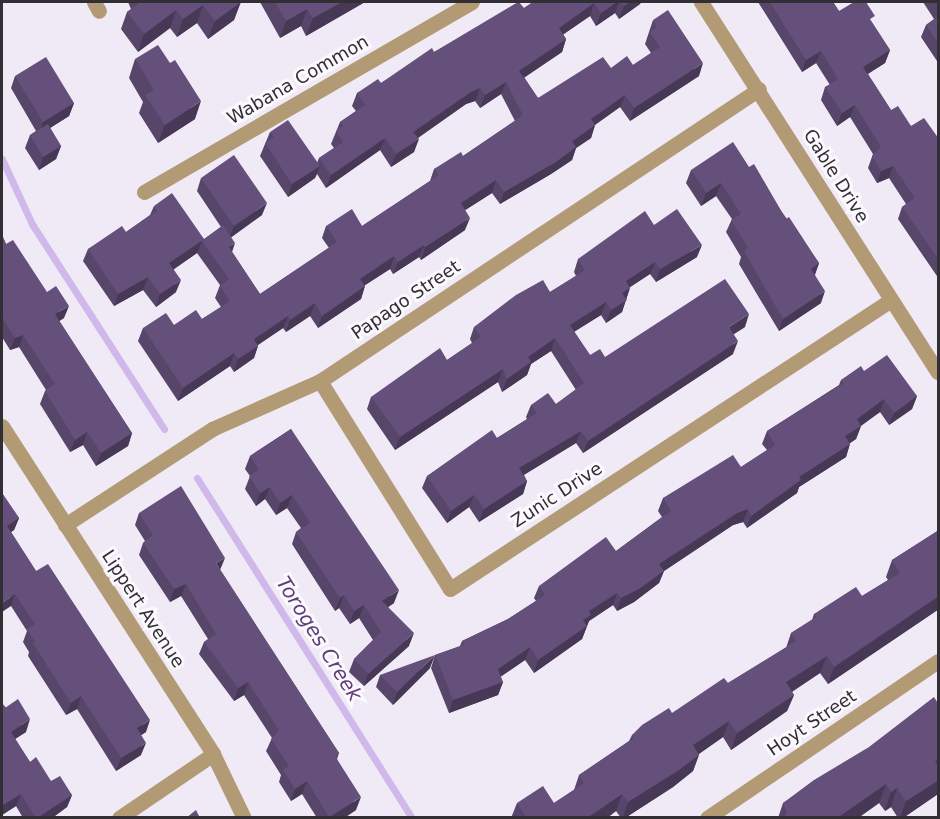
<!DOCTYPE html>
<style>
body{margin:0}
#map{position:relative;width:940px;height:819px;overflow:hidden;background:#efeaf6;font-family:"DejaVu Sans",sans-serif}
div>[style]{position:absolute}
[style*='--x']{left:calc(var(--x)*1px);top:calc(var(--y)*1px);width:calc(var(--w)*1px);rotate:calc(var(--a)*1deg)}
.stream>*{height:7px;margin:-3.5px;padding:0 3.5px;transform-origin:3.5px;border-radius:3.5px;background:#d0b9ea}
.minor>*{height:15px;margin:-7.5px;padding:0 7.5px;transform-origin:7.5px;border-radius:7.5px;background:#b19a74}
.wall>*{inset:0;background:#57456a}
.shaded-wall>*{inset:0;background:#473856}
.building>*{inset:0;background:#65507b}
span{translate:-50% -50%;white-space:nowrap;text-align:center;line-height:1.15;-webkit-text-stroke:6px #fbf9fe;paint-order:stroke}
.street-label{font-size:18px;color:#312f34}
.water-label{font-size:20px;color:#5d3e7a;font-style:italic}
.frame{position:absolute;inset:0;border:3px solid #312f34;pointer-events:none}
</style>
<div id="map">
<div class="stream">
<i style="--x:2;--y:159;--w:72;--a:65.2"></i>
<i style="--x:32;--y:224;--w:244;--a:57.2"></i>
<i style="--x:197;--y:478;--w:402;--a:57.7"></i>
</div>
<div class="minor">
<i style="--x:94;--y:2;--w:10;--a:61"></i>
<i style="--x:701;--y:2;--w:439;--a:57.4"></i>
<i style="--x:144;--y:192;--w:379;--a:-30.1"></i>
<i style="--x:320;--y:381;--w:245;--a:58"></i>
<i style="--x:450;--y:589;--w:527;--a:-33.24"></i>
<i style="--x:2;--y:426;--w:390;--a:57.2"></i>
<i style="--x:213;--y:754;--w:71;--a:64.2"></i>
<i style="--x:65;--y:525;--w:176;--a:-33.1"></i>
<i style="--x:212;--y:429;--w:118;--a:-24"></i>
<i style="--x:320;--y:381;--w:527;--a:-33.63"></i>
<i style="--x:119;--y:818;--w:114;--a:-34.2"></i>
<i style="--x:707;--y:818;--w:279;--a:-34.2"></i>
</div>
<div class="wall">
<i style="clip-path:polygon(128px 2px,240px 2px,234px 20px,208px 39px,197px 23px,177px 37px,170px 28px,138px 52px,121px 29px,127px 12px,131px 9px)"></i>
<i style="clip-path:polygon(260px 2px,365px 2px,306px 36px,301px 26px,280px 38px)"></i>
<i style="clip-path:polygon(533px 2px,641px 2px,640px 4px,619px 19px,615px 13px,596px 26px,590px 16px,563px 34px,566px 39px,562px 52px,524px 77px,538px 98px,611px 68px,633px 65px,651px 53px,645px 44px,653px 20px,699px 76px,630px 121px,620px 107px,595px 125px,591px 138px,576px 148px,572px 160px,551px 174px,500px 204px,492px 193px,465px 210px,465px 230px,421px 260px,419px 257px,393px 274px,390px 269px,365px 285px,361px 299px,318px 328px,310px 316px,286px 332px,283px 328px,258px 345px,254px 358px,234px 372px,230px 366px,178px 401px,138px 341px,143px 328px,174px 325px,202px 319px,221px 307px,215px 298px,220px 285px,197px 253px,174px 269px,176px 292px,156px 307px,143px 290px,114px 306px,83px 261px,88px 249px,126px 232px,150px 215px,154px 206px,204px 239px,221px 227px,197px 191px,201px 178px,262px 215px,231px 237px,232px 252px,260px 294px,329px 248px,322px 238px,326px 226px,362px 226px,430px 181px,434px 169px,463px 156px,515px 121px,501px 94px,480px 108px,475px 101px,466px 104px,418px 138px,414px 152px,391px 167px,380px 150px,326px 188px,317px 174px,315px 178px,288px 197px,260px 156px,270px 132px,317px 163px,319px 158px,334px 148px,331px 144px,340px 122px,356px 111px,352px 106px,357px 93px,381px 83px,434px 52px,524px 8px)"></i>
<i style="clip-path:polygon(758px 2px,833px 2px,839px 11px,872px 23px,890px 50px,885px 63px,868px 74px,891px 110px,911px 126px,939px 139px,939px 279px,898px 219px,902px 207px,906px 204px,889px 178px,877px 183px,868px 168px,873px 154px,850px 117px,837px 126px,821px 100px,825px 87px,830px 85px,816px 63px,802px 72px)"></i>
<i style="clip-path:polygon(923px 2px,939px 2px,939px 64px,921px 37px,926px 25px,934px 19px)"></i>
<i style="clip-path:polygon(135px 59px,170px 63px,195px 119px,158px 143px,139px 113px,143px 102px,129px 78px)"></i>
<i style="clip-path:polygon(15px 76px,74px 103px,69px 116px,50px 128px,61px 146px,56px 159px,39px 170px,25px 148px,30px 135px,36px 131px,11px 88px)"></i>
<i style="clip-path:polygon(749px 167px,819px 263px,815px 275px,821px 303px,779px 331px,739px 264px,741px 257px,726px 232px,732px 219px,716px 196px,701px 206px,686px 183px,691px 170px)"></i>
<i style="clip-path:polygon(654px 225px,697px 257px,656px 282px,650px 274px,630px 287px,622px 312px,606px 323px,601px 315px,574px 332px,590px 355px,605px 357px,745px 327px,733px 334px,733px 354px,583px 453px,576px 443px,524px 475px,527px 481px,523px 494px,479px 522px,469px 507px,447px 523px,422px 488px,427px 476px,497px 438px,527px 419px,526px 417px,531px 405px,556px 404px,576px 390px,551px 351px,531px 364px,527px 375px,502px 392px,498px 382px,395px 450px,367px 409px,371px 397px,447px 360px,472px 343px,470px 339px,474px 327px,550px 292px,576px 276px,574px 272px,578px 259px)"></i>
<i style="clip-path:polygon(2px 235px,6px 244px,64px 318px,59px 321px,132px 433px,128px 446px,96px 466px,83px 445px,70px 452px,40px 404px,45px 391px,46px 390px,19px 347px,10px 350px,2px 337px)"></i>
<i style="clip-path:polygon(864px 371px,917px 396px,912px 409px,889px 425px,880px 412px,861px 426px,856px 439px,850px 443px,846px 457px,799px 487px,797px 493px,747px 528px,743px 522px,733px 525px,664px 571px,659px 583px,634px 602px,617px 611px,613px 605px,589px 621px,582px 639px,534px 673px,525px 660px,500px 677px,503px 682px,498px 695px,449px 713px,431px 668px,435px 655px,460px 646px,462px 641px,508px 619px,536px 601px,534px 598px,539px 586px,616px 551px,662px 517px,658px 511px,663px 498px,741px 467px,767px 450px,762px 444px,767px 431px,839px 385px,841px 380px)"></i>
<i style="clip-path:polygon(291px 429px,394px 603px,388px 607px,409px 646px,364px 686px,349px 672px,354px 659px,373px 640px,359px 618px,350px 624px,339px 608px,335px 611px,292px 544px,296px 532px,301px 528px,287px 508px,276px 515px,265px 499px,256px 506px,245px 489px,250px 476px,245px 469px,250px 456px)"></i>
<i style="clip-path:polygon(2px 493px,19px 518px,14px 530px,11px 532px,36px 571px,146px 732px,141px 735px,141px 755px,116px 771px,77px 709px,66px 715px,28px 656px,29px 652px,23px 642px,27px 631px,11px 606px)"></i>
<i style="clip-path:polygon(139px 513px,220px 570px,339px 753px,337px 759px,356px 810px,344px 818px,317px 818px,302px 794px,291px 801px,279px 782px,281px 775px,266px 751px,272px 738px,244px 695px,234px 701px,199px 654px,204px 642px,208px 639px,181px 596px,170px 602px,139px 555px,143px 543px,145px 541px,135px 525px)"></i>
<i style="clip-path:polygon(939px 530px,939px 609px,828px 684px,820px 673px,792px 692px,794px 695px,787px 711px,731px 750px,723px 737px,699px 754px,693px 771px,673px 787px,625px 818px,621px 818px,616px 811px,607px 818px,511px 818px,517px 803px,554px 803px,574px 790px,579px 775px,629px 741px,632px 735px,728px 683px,786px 648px,791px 633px,812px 620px,814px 614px,862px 596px,888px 580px,886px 577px,892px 560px)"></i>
<i style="clip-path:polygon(430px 668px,393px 705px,376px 687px,380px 675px)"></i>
<i style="clip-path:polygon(2px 703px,26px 732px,15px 739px,30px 762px,51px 781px,72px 795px,67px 807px,52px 818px,23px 818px,16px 806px,2px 815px)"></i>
<i style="clip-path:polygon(939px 705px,939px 792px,938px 794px,903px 818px,898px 818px,891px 807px,885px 811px,879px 803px,858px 818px,778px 818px,783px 803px)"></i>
</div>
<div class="shaded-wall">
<i style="clip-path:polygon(241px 2px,234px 20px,208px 39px,215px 21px)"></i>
<i style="clip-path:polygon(342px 2px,365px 2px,306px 36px,313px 18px)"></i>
<i style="clip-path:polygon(617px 2px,619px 2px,615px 13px,596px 26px,601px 13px)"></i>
<i style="clip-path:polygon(630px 2px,641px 2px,640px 4px,619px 19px,624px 6px)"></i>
<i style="clip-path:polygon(594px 3px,590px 16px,554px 41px,559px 28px)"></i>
<i style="clip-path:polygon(203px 5px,197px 23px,177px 37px,183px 19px)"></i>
<i style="clip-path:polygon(307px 9px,301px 26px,280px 38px,286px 21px)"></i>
<i style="clip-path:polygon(176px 10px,170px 28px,138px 52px,144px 34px)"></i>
<i style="clip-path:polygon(566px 39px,562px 52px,515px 84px,519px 71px)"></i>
<i style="clip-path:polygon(890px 50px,885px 63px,859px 79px,863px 67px)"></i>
<i style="clip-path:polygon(821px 51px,816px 63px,802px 72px,806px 60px)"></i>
<i style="clip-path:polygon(703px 63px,699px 76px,630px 121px,634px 108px)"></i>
<i style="clip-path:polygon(506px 82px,501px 94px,480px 108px,485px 95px)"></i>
<i style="clip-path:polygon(480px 88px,475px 101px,466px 104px,409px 144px,413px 132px,471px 92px)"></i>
<i style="clip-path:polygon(625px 95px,620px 107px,586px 131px,591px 119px)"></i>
<i style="clip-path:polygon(201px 101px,195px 119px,158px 143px,165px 125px)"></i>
<i style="clip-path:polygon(74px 103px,69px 116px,39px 135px,43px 122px)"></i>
<i style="clip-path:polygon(855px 105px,850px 117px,837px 126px,842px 113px)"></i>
<i style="clip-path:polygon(595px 125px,591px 138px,576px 148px,572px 160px,551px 174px,500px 204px,504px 192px)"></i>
<i style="clip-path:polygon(385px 138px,380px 150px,326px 188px,331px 175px)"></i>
<i style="clip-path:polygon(419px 139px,414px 152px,391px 167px,396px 154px)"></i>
<i style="clip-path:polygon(61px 146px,56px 159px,39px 170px,43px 157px)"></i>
<i style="clip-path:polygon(320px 166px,315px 178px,288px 197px,292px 184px)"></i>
<i style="clip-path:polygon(893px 166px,889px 178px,877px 183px,881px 171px)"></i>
<i style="clip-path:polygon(496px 180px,492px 193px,456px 216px,461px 203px)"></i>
<i style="clip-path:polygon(721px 183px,716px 196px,701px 206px,706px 193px)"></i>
<i style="clip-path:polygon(267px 203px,262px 215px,229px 239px,234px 226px)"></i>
<i style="clip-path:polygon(470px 218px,465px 230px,421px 260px,425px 247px)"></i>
<i style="clip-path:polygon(202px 241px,197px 253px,164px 276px,169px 263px)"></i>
<i style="clip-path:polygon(235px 243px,231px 255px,229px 247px)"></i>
<i style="clip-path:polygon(424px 245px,419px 257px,393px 274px,398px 262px)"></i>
<i style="clip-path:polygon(702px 245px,697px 257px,656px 282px,660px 269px)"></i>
<i style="clip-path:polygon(394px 256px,390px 269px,356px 291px,360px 279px)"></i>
<i style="clip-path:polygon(655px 262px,650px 274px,621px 293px,626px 281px)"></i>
<i style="clip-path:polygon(819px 263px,814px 276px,811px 269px)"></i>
<i style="clip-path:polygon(148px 277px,143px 290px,114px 306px,118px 294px)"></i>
<i style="clip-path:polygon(181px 280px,176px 292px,156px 307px,160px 294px)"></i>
<i style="clip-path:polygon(365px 286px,361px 299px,318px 328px,322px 316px)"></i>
<i style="clip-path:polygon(630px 288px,622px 312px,606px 323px,611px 310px,622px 293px)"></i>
<i style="clip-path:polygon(825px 291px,821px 303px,779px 331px,783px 319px)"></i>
<i style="clip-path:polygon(606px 302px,601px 315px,565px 337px,570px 325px)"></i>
<i style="clip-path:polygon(315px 303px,310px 316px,286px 332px,290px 320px)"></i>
<i style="clip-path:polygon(69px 306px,64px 318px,50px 327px,55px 314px)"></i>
<i style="clip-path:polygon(749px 314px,745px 327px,725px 340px,729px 327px)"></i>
<i style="clip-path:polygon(288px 316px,283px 328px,249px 351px,254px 339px)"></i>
<i style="clip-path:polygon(23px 335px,19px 347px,10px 350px,15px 338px)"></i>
<i style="clip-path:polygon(555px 338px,551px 351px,531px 364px,527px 375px,502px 392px,507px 379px,528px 357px)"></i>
<i style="clip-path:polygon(738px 341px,733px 354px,583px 453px,588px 441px)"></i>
<i style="clip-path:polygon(258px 346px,254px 358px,234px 372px,238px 359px)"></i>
<i style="clip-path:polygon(234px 353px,230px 366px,178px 401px,183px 388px)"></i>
<i style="clip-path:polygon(503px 369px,498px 382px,395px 450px,400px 437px)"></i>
<i style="clip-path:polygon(917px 396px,912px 409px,889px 425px,894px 413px)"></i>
<i style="clip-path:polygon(884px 399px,880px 412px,853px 431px,861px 426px,856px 439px,841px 449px,845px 436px,857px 419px)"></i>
<i style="clip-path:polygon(581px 431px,576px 443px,515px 480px,519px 468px)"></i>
<i style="clip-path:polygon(87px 432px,83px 445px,70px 452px,75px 440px)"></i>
<i style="clip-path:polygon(132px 433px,128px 446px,96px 466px,101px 453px)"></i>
<i style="clip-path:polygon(850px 444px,846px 457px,799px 487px,797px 493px,747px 528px,751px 516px,799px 477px)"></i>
<i style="clip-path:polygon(527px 481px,523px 494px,479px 522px,484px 509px)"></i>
<i style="clip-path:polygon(270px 487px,265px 499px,256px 506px,260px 493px)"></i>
<i style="clip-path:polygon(292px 495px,287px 508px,276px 515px,280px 503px)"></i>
<i style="clip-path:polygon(474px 495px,469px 507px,447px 523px,451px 511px)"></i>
<i style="clip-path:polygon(748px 509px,743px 522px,733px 525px,664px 571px,659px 583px,634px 602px,617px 611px,621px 598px,659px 564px,737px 513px)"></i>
<i style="clip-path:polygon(19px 518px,14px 530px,3px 538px,7px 526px)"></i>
<i style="clip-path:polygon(225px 558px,220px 570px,216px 563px)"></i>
<i style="clip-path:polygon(186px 584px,181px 596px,170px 602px,174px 589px)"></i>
<i style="clip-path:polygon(399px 590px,394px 603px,378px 614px,382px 601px)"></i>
<i style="clip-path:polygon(617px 593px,613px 605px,589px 621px,582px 639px,534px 673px,538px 660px,583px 620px,589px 611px)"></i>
<i style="clip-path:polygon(15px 594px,11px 606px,2px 612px,2px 603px)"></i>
<i style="clip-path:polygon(344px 595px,339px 608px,335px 611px,340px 598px)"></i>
<i style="clip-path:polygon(939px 596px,939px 609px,828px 684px,834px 667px)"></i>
<i style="clip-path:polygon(364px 605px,359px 618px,350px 624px,354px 611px)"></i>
<i style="clip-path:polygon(414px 633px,409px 646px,364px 686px,368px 674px)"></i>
<i style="clip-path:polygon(530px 647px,525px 660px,493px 682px,498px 669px)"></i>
<i style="clip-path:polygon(435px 655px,430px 668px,393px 705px,397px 692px)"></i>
<i style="clip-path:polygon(827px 656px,820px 673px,780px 699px,786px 682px)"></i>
<i style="clip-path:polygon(248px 682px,244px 695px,234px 701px,238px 688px)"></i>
<i style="clip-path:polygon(503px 682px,498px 695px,449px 713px,453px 700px)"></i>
<i style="clip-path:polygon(794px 695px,787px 711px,731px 750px,737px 733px)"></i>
<i style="clip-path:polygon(81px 696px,77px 709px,66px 715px,71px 703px)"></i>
<i style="clip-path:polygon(30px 719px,26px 732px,7px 744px,11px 732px)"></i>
<i style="clip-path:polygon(150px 720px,146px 732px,132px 741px,137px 728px)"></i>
<i style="clip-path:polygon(729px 721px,723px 737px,687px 762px,693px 745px)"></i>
<i style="clip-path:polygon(146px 743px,141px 755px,116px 771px,121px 758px)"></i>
<i style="clip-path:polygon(699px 755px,693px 771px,673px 787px,625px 818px,623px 818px,628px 802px)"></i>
<i style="clip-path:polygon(939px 759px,939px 772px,935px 761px)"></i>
<i style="clip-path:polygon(939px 780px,938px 794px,903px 818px,900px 818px,906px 801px)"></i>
<i style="clip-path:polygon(307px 781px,302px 794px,291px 801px,295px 789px)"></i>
<i style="clip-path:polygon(886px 784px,879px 803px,858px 818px,837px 818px)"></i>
<i style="clip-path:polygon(897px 788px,891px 807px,885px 811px,891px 792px)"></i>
<i style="clip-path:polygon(21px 794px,16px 806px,2px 815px,2px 809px,3px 805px)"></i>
<i style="clip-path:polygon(622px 794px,616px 811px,607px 818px,590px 818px,590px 816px)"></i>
<i style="clip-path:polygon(72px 795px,67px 807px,52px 818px,37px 818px)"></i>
<i style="clip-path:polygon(361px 797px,356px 810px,344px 818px,329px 818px)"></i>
</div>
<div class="building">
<i style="clip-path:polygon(141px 2px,241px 2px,215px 21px,203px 5px,183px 19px,176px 10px,144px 34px,127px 12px)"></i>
<i style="clip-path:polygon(275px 2px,342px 2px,313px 18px,307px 9px,286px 21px)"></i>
<i style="clip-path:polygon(518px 2px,519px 2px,524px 8px,533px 2px,617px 2px,601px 13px,594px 3px,559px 28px,566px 39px,519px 71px,538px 98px,603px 57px,611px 68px,627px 56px,633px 65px,660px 47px,650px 32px,657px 27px,653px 20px,668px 10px,703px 63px,634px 108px,625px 95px,591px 119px,595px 125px,572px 141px,576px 147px,556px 162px,504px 192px,496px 180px,461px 203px,470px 218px,425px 247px,424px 245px,398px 262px,394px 256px,360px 279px,365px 286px,322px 316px,315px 303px,290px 320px,288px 316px,254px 339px,258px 346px,238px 359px,234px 353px,183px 388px,143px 328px,166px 313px,174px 325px,196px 310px,202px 319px,230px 301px,220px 286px,229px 279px,202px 241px,223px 225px,235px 243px,229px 247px,260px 294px,337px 242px,326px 226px,352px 209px,362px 226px,439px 175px,434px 169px,461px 152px,463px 156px,523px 115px,506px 82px,485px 95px,480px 88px,471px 92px,413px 132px,419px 139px,396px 154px,385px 138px,331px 175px,319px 158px,343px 142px,336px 131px,343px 126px,340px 122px,365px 105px,357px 93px,378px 79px,381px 83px,432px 48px,434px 52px)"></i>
<i style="clip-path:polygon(620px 2px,630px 2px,624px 6px)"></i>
<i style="clip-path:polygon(770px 2px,833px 2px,839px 11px,854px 2px,866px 2px,875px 16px,870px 19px,890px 50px,863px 67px,891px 110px,898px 106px,911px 126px,924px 118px,939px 139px,939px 260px,902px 207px,915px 198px,893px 166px,881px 171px,872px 156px,881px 147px,855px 105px,842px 113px,825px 87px,838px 79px,821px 51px,806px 60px)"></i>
<i style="clip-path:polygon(939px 16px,939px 44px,926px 25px)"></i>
<i style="clip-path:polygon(158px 45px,170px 63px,175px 60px,201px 101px,165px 125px,145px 95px,154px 90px,135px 59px)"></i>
<i style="clip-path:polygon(46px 57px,74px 103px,43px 122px,15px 76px)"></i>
<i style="clip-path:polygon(288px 120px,320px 166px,292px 184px,265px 143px,274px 137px,270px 132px)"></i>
<i style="clip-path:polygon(48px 124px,61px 146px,43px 157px,30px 135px)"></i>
<i style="clip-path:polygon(733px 142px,749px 167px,754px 164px,786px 219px,789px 217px,819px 263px,811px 269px,825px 291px,783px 319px,744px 251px,748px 248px,731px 220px,741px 214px,721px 183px,706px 193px,691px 170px)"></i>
<i style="clip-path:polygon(234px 155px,267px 203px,234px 226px,201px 178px)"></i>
<i style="clip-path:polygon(172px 193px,204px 239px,169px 263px,181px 280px,160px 294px,148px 277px,118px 294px,88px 249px,122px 226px,126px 232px,157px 211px,154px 206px)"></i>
<i style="clip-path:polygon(677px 209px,702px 245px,660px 269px,655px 262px,626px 281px,630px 288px,622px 293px,627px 300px,611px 310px,606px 302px,570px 325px,590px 355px,600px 349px,605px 357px,725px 279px,749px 314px,729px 327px,738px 341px,588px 441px,581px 431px,519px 468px,527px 481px,484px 509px,474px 495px,451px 511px,427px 476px,492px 430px,497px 438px,537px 413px,531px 405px,548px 393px,556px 404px,584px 383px,555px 338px,528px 357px,531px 362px,507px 379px,503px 369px,400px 437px,371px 397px,440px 348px,447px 360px,481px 337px,474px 327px,516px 295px,543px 280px,550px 292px,585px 270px,578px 259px,645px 211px,654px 225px)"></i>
<i style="clip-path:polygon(2px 235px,6px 244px,13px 240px,47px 292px,56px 286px,69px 306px,55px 314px,132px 433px,101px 453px,87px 432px,75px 440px,45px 391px,55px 384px,23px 335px,15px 338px,2px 317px)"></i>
<i style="clip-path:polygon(887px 355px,917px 396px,894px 413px,884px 399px,857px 419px,861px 426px,845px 436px,850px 444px,799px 477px,801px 480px,751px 516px,748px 509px,737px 513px,659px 564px,664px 571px,639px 589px,621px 598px,617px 593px,589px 611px,591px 615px,583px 620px,587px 626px,538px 660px,530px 647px,498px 669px,503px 682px,453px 700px,435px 655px,464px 645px,462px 641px,508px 619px,545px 595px,539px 586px,606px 537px,616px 551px,671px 511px,663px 498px,733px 455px,741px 467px,775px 445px,767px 431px,844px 383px,841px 380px,861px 366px,864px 371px)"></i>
<i style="clip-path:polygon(291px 429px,399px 590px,382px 601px,414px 633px,368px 674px,354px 659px,381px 632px,364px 605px,354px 611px,344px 595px,340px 598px,296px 532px,310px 523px,292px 495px,280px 503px,270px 487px,260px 493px,249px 476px,259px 470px,250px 456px)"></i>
<i style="clip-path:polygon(181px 486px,225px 558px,216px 563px,339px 753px,335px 756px,361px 797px,329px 817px,307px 781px,295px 789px,283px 770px,289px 766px,271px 739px,279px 730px,248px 682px,238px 688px,204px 642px,216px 634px,186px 584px,174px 589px,143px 543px,153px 535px,139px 513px)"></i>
<i style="clip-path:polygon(2px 493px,19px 518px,7px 526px,36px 571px,48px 564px,150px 720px,137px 728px,146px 743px,121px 758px,81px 696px,71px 703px,33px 643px,35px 642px,27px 629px,35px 624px,15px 594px,2px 603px)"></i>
<i style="clip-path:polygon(939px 530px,939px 596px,834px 667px,827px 656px,786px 682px,794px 695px,737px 733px,729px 721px,693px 745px,699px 755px,679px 770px,628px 802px,622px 794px,590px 816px,591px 818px,525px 818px,526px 817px,517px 803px,543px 786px,554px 803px,584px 783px,579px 775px,634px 738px,632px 735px,642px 725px,669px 708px,672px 713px,724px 678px,728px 683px,796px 641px,791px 633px,816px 617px,814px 614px,856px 587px,862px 596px,900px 573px,892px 560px)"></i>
<i style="clip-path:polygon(435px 655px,397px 692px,380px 675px)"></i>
<i style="clip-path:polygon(934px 697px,939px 705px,939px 759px,935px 761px,939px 767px,939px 780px,906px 801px,897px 788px,891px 792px,886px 784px,837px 818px,782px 818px,787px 814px,783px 803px,814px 780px,869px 747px)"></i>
<i style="clip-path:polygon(18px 699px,30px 719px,11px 732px,30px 762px,36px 757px,51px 781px,60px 776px,72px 795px,37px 818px,36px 818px,21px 794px,3px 805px,2px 803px,2px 703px,5px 708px)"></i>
<i style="clip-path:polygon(196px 810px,200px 818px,186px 818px)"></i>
</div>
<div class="street-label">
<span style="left:298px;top:80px;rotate:-30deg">Wabana Common</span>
<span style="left:836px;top:176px;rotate:58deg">Gable Drive</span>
<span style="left:406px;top:300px;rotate:-34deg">Papago Street</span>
<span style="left:557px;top:495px;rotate:-33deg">Zunic Drive</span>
<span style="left:143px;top:609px;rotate:57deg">Lippert Avenue</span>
<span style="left:812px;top:723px;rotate:-34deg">Hoyt Street</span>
</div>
<div class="water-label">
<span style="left:319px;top:639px;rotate:58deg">Toroges Creek</span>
</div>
<div class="frame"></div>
</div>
